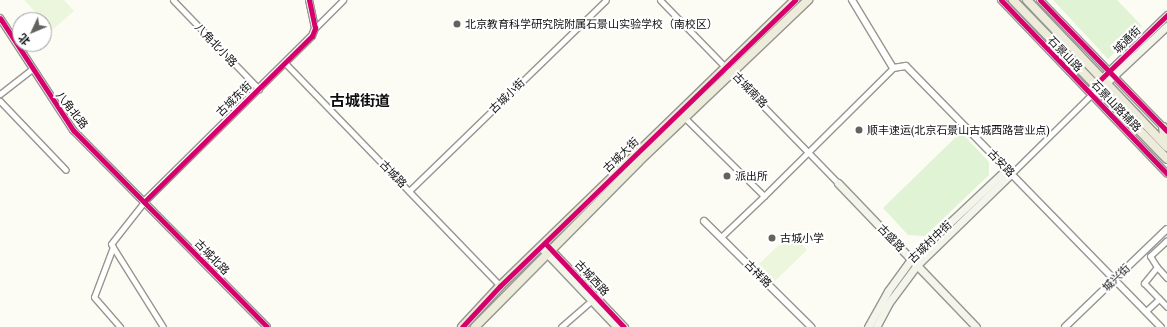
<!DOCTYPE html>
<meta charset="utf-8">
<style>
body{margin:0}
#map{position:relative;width:1167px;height:327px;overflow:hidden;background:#fcfcf4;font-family:Lora,"Noto Sans SC",serif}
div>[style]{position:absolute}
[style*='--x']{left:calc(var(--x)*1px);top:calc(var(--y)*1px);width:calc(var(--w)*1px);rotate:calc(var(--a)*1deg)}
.green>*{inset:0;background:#e0f3d4}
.pitch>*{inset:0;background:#ebf6dd}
.roads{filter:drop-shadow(1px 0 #969692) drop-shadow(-1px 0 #969692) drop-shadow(0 1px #969692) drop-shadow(0 -1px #969692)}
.minor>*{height:5px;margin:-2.5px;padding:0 2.5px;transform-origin:2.5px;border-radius:2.5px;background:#fffffd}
.tertiary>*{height:6px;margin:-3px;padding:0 3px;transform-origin:3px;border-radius:3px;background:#fffffd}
.secondary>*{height:7px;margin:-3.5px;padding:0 3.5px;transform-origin:3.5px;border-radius:3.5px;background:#f4f5ea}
.primary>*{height:8px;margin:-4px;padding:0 4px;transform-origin:4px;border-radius:4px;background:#edebd9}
.cycleway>*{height:5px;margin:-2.5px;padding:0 2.5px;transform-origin:2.5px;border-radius:2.5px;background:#d6006c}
.dots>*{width:11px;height:11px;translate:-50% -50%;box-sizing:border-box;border:2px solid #fff;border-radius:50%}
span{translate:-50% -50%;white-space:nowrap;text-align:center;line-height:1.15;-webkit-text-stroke:4px #fff;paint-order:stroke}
.poi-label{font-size:11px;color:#0f0f0f}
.left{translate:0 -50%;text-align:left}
.street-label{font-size:11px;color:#0f0f0f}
.district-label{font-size:15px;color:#0f0f0f;font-weight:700}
.north{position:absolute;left:12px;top:12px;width:40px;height:40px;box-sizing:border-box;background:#fff;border:1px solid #9f9f9f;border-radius:50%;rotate:226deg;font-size:11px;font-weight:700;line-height:16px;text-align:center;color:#0f0f0f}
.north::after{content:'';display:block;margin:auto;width:14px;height:18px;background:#62625f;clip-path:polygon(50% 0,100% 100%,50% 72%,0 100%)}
</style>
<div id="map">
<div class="green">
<i style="clip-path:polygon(1053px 0,1117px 0,1142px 26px,1108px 59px)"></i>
<i style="clip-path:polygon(961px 132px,989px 162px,989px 175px,925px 236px,908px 235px,883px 208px)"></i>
</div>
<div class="pitch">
<i style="clip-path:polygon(24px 0,64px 0,74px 11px,52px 30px)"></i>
<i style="clip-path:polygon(791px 233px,807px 250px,775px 281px,759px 264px)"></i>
</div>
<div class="roads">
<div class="minor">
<i style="--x:173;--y:0;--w:124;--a:46"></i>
<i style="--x:660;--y:0;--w:255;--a:45.8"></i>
<i style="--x:315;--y:28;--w:40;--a:-45"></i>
<i style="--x:285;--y:63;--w:310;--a:46"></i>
<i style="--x:0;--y:94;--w:39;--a:-38"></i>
<i style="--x:0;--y:101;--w:95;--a:46.3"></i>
<i style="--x:685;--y:118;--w:111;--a:44.6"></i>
<i style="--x:764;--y:196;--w:59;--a:136.4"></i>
<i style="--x:1011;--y:174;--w:122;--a:-44.7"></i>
<i style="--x:409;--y:191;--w:274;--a:-44.1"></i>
<i style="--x:764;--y:196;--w:182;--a:-44.8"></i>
<i style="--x:144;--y:202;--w:53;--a:128.2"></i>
<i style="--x:111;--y:244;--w:98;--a:57.9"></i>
<i style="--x:113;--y:247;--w:53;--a:110.8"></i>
<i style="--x:94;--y:297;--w:40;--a:49"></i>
<i style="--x:1157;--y:267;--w:13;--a:-122"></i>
<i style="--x:1150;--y:256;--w:23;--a:-43"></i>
<i style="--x:1167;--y:278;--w:15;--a:-132"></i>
<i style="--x:1157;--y:267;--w:21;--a:129"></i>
<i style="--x:1144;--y:283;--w:33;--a:46"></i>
<i style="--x:1146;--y:311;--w:18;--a:-43"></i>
<i style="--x:561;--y:327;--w:41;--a:-41.1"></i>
</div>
<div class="tertiary">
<i style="--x:852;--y:0;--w:79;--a:58.9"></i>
<i style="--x:893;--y:68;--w:13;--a:-9"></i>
<i style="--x:906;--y:66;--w:365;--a:45.7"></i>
<i style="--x:1001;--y:0;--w:240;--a:46.3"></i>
<i style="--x:1040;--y:0;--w:181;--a:45.9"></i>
<i style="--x:0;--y:18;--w:134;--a:56.9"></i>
<i style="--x:73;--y:130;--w:276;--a:45.4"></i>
<i style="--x:144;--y:202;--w:236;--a:-44.7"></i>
<i style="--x:312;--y:36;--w:9;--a:-69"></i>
<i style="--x:315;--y:28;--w:29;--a:-102"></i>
<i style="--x:704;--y:221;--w:151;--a:44.7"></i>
<i style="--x:1065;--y:327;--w:141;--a:-43.9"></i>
</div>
<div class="secondary">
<i style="--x:1101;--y:79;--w:92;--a:-44.1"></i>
<i style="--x:1106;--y:83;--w:83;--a:-43.1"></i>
<i style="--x:838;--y:183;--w:199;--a:46.2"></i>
<i style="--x:547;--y:246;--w:112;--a:46.5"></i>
<i style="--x:541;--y:247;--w:110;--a:46.5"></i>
<i style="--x:868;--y:327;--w:41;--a:-60.9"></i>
<i style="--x:888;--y:291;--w:39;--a:-54"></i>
<i style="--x:911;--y:259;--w:132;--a:-43.2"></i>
<i style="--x:876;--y:327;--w:26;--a:-62"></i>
<i style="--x:888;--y:304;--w:49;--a:-53.4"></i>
<i style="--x:917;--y:265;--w:131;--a:-44.1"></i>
</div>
<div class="primary">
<i style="--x:1013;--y:0;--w:221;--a:45.9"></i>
<i style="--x:1027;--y:0;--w:203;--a:46.4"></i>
<i style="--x:1163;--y:127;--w:17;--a:83"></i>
<i style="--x:462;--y:327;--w:56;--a:-47.2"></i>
<i style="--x:500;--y:286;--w:411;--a:-44.1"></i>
<i style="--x:475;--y:327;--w:232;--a:-45.3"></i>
<i style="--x:638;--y:162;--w:235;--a:-43.6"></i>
</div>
</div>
<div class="cycleway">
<i style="--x:1001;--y:0;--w:240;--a:46.3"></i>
<i style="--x:1040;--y:0;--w:182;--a:45.9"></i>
<i style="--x:0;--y:18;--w:134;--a:56.9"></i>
<i style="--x:73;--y:130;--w:276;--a:45.4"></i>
<i style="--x:1101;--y:79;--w:92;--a:-44.1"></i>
<i style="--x:144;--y:202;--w:236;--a:-44.7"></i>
<i style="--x:312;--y:36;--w:9;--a:-69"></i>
<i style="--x:315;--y:28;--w:29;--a:-102"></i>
<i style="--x:545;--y:243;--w:115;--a:46.8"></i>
<i style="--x:462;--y:327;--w:56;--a:-47.2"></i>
<i style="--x:500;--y:286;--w:411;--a:-44.1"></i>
</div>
<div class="dots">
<i style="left:457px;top:24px;background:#62625f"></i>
<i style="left:859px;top:130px;background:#62625f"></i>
<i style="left:727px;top:176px;background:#62625f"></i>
<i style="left:772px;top:238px;background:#62625f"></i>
</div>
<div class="poi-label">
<span class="left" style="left:465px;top:24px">北京教育科学研究院附属石景山实验学校（南校区）</span>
<span class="left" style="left:867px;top:130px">顺丰速运(北京石景山古城西路营业点)</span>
<span class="left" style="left:735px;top:176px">派出所</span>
<span class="left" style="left:780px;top:238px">古城小学</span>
</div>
<div class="street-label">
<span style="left:1127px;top:40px;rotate:-44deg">城通街</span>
<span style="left:216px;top:45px;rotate:46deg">八角北小路</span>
<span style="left:1065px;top:54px;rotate:46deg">石景山路</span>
<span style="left:750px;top:90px;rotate:46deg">古城南路</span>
<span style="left:507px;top:96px;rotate:-44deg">古城小街</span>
<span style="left:234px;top:99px;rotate:-44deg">古城东街</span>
<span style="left:1116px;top:106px;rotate:46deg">石景山路辅路</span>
<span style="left:72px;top:110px;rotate:52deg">八角北路</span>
<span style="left:621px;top:155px;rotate:-44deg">古城大街</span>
<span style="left:1001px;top:163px;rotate:46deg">古安路</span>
<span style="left:393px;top:174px;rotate:46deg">古城路</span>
<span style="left:891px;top:238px;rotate:46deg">古盛路</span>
<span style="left:930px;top:242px;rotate:-44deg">古城村中街</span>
<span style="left:212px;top:257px;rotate:46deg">古城北路</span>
<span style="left:758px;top:274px;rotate:45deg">古祥路</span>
<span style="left:592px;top:278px;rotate:47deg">古城西路</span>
<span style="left:1116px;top:278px;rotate:-44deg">城兴街</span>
</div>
<div class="district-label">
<span style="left:360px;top:101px">古城街道</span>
</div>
<div class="north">北</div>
</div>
